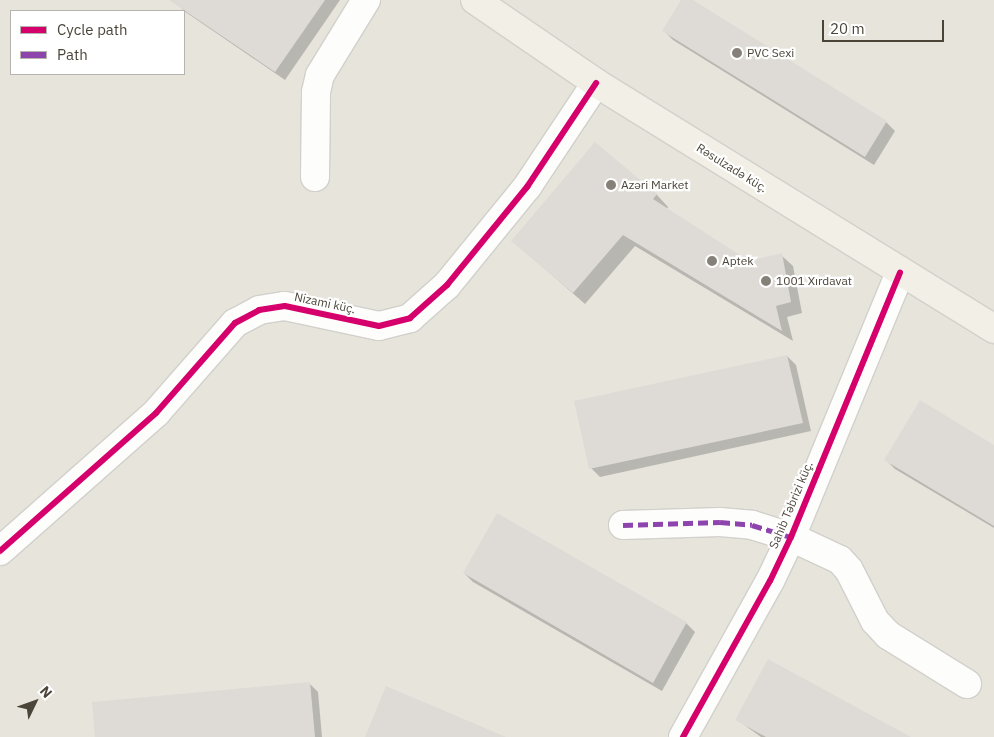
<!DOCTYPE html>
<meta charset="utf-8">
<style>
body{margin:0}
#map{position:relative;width:994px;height:737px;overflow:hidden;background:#f4f2ee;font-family:"IBM Plex Sans",sans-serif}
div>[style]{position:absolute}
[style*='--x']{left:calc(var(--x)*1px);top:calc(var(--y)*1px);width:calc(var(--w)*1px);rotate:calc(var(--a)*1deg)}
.residential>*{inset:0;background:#e7e4dc}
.shadow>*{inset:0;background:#0003}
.building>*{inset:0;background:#dedbd6}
.roads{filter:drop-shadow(1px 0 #d2d0cb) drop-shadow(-1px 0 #d2d0cb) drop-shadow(0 1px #d2d0cb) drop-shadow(0 -1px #d2d0cb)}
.minor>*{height:28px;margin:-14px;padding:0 14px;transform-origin:14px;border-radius:14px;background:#fdfdfc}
.major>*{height:28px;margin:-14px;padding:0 14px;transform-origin:14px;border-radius:14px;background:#f2efe6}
.quiet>*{height:5px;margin-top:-2.5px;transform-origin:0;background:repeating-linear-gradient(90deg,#8e44ad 0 10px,transparent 0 15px)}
.cycleway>*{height:6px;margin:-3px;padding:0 3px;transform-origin:3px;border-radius:3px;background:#d6006c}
.dots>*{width:14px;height:14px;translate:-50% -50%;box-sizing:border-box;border:2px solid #fff;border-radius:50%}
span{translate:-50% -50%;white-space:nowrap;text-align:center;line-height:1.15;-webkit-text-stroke:4.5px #fff;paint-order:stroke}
.poi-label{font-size:12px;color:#4b4439}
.left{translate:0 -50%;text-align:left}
.street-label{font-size:12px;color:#4b4439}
.legend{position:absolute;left:10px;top:10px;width:175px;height:65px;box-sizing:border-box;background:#fff;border:1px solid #b7b4b0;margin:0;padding:6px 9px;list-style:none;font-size:15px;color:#4b4439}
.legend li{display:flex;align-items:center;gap:10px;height:25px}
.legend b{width:25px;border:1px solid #b7b4b0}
.north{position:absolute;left:10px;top:677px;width:50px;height:50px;-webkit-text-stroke:4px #fff;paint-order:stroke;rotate:48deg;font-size:14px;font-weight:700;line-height:20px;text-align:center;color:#4b4439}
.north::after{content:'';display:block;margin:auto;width:18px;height:22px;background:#4b4439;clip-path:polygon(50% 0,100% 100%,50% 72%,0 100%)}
.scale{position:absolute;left:822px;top:20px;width:122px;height:22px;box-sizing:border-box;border:2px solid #4b4439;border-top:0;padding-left:6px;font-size:15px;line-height:18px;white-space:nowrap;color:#4b4439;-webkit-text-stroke:4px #fff;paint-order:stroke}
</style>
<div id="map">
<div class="residential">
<i style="clip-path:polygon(evenodd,0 0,994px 0,994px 737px,0 737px,0 0,11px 11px,184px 11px,184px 74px,11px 74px,11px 11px)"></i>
</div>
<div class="shadow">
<i style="clip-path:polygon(176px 0,340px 0,285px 80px,184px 11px,175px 2px)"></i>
<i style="clip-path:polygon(683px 0,690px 0,886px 122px,895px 131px,874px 165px,673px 40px,664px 31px)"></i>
<i style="clip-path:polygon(595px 143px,657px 195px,668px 207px,667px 209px,749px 263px,781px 255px,793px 266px,802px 313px,787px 317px,793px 341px,635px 246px,585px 304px,513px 241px)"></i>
<i style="clip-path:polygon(787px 356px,796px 365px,811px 431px,600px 477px,591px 468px)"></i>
<i style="clip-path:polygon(994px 446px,994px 528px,895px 469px,886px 460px)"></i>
<i style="clip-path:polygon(498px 515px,686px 623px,695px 632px,662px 691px,473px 582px,464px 573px)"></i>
<i style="clip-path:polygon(309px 683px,318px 692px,322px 737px,96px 737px)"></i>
<i style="clip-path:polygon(736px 719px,908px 737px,761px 737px)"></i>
</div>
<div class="building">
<i style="clip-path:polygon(169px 0,325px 0,275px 72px)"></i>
<i style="clip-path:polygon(681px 0,693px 0,887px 121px,865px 157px,662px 31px)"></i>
<i style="clip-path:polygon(595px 142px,657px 194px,653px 199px,749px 261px,782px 253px,791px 302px,776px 306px,782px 331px,623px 235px,573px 293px,511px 241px)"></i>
<i style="clip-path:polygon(787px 355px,803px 423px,589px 469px,574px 401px)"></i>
<i style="clip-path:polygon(920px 400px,994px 445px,994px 526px,884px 460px)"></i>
<i style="clip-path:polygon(497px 513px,687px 622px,653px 683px,463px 573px)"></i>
<i style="clip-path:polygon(768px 659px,911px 737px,766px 737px,735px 720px)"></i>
<i style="clip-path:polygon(310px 682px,315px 737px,95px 737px,92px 702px)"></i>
<i style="clip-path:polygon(386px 686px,506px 737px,365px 737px)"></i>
</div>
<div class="roads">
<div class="minor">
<i style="--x:315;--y:177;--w:85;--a:-89.3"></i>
<i style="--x:316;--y:92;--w:17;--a:-77"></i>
<i style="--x:320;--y:75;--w:88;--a:-58.5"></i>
<i style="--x:623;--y:525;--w:97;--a:-1.8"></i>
<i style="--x:720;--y:522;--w:32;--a:5"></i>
<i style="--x:752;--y:525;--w:41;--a:17.1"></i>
<i style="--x:791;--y:537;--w:54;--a:25.1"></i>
<i style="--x:840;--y:560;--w:13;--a:48"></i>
<i style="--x:849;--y:570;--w:57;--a:63"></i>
<i style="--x:875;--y:621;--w:19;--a:47"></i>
<i style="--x:888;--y:635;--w:93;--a:31.8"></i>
<i style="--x:0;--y:551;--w:208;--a:-41.5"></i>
<i style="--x:156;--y:413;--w:120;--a:-48.7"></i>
<i style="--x:235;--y:323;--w:27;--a:-28"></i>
<i style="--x:259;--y:310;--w:26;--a:-9"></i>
<i style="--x:285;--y:306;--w:96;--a:12"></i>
<i style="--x:379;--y:326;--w:32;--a:-14"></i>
<i style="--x:410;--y:318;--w:50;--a:-41.7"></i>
<i style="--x:447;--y:285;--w:127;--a:-50.8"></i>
<i style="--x:527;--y:187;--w:125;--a:-56.4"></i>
<i style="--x:683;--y:737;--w:179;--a:-60.9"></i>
<i style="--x:770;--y:581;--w:49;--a:-64.5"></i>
<i style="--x:791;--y:537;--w:286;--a:-67.6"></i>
</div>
<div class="major">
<i style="--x:475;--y:0;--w:147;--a:34.4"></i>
<i style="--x:596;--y:83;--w:468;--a:31.7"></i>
</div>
</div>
<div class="quiet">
<i style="--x:623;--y:525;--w:97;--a:-1.8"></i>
<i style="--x:720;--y:522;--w:32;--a:5"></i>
<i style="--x:752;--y:525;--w:41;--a:17.1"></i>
</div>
<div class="cycleway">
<i style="--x:0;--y:551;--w:208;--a:-41.5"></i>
<i style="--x:156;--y:413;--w:120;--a:-48.7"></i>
<i style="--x:235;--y:323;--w:27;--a:-28"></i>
<i style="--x:259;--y:310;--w:26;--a:-9"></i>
<i style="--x:285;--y:306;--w:96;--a:12"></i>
<i style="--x:379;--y:326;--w:32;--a:-14"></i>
<i style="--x:410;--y:318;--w:50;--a:-41.7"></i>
<i style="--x:447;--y:285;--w:127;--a:-50.8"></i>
<i style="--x:527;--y:187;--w:125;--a:-56.4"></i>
<i style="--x:683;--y:737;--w:179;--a:-60.9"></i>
<i style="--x:770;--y:581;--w:49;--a:-64.5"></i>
<i style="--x:791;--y:537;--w:286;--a:-67.6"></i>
</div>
<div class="dots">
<i style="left:737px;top:53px;background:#868178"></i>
<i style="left:611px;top:185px;background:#868178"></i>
<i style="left:712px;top:261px;background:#868178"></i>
<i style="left:766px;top:281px;background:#868178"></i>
</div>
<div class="poi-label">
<span class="left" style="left:747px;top:53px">PVC Sexi</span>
<span class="left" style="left:621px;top:185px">Azəri Market</span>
<span class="left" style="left:722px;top:261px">Aptek</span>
<span class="left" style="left:776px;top:281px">1001 Xırdavat</span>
</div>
<div class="street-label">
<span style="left:732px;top:168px;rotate:32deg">Rəsulzadə küç.</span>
<span style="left:325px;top:303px;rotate:12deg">Nizami küç.</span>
<span style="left:791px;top:505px;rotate:-67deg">Sahib Təbrizi küç.</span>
</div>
<ul class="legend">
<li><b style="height:6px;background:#d6006c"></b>Cycle path</li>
<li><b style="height:6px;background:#8e44ad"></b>Path</li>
</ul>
<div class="north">N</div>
<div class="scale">20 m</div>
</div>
